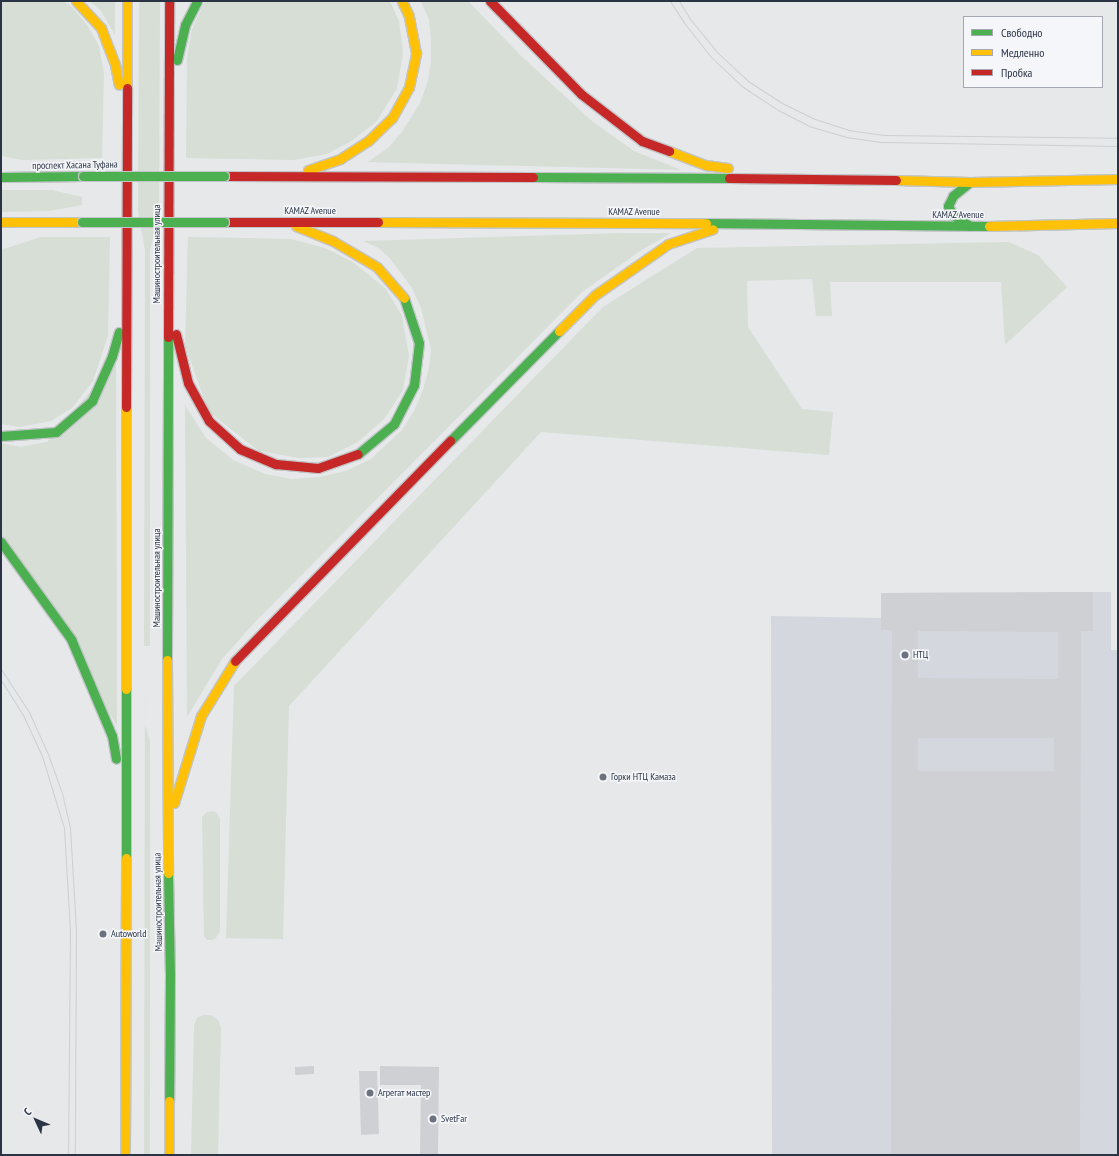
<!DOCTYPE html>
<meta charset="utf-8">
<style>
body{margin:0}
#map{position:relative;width:1119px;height:1156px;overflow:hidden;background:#e6e8ea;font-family:"PT Sans Narrow",sans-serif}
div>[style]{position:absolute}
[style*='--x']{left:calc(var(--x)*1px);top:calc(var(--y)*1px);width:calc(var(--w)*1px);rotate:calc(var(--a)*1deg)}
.built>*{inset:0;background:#d4d7dd}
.green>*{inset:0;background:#d6ded6}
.building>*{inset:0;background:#ced0d3}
.roads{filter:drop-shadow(1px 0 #c2c5c8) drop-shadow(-1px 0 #c2c5c8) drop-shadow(0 1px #c2c5c8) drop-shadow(0 -1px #c2c5c8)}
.fast>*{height:9px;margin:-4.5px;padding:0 4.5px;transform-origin:4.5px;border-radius:4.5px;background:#4caf50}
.slow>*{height:9px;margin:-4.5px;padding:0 4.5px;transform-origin:4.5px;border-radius:4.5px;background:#ffc107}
.jam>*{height:9px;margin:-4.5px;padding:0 4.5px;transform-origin:4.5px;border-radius:4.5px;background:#c62828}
.tram>*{height:1px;margin:-0.5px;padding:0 0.5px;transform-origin:0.5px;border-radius:0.5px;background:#cecfd2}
.bridges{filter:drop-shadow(1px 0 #c2c5c8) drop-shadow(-1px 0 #c2c5c8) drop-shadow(0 1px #c2c5c8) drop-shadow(0 -1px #c2c5c8)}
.fast-bridge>*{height:9px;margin:-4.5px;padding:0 4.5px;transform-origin:4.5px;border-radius:4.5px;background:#4caf50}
.dots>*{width:11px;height:11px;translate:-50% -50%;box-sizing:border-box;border:2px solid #f4f6f9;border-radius:50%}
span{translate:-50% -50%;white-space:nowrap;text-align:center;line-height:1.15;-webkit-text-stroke:3px #f4f6f9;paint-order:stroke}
.street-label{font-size:10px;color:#2b3445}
.poi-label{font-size:10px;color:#2b3445}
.left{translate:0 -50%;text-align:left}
.frame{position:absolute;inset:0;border:2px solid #2b3445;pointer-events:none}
.legend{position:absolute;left:963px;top:16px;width:140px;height:72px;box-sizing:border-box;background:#f4f6f9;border:1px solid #a4a8b1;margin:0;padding:5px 7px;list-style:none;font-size:12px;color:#2b3445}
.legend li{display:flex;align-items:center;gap:8px;height:20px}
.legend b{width:20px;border:1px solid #a4a8b1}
.north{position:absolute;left:16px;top:1100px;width:40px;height:40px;-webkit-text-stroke:3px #f4f6f9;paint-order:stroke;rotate:314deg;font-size:11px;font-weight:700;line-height:16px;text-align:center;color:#2b3445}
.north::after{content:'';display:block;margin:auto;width:14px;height:18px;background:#2b3445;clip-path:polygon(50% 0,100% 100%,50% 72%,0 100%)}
</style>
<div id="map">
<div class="built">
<i style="clip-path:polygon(1111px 592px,1111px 650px,1118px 650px,1118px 1155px,772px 1155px,771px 616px,881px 618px,881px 593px)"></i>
</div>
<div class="green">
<i style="clip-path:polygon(1px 1px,63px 1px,72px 7px,88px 26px,99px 46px,104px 74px,102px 158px,22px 160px,1px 156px)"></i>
<i style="clip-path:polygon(90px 1px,115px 1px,115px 35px,101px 11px)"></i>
<i style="clip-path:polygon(139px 1px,160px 1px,159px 214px,150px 250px,150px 646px,144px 646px,145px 250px,138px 212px)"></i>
<i style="clip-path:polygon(205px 1px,390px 1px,399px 21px,403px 53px,397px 88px,377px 121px,353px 140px,327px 154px,293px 160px,186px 158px,187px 58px,192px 29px)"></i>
<i style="clip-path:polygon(421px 1px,468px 1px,520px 55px,593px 122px,634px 151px,681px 170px,368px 162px,388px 148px,402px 132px,420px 103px,428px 81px,431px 61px,431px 39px,429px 20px)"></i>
<i style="clip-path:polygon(1px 190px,52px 190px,82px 197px,82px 205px,49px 211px,1px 212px)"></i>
<i style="clip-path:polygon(625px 233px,671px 233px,640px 251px,582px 292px,256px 621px,222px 659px,187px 717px,185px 405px,206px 438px,233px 460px,265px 474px,291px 479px,319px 477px,346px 471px,371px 459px,402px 430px,414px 411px,423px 390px,429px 368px,431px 349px,421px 308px,412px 288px,389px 257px,377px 247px,363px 241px)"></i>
<i style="clip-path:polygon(41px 237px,110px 237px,108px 336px,93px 381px,72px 408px,51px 421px,20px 427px,1px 424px,1px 250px)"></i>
<i style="clip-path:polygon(188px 237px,291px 239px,325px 248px,353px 262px,386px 289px,402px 316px,409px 356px,403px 390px,385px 418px,358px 442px,328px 457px,299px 458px,259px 451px,209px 412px,185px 346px)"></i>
<i style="clip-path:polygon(1009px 242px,1038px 255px,1067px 287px,1005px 345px,1001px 282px,830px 282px,832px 316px,816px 316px,812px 279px,747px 281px,748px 327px,802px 409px,833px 412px,829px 455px,541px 432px,289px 706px,283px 939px,226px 938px,234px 686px,603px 307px,697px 248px)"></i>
<i style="clip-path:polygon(116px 362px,117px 726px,1px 533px,1px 443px,20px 447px,47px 442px)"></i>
<i style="clip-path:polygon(145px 670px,145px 725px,150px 741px,150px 1155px,144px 1155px)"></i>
<i style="clip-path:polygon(212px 811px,217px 813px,220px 819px,220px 931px,215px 939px,211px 940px,207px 940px,204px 935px,202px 817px,206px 813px)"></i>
<i style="clip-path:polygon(203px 1015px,211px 1015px,218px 1020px,221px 1028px,218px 1155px,191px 1155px,194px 1025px,197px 1018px)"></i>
</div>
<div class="building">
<i style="clip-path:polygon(evenodd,1093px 592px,1093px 631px,1081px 631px,1080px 1155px,891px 1155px,892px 630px,881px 630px,881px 593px,1093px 592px,918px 631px,1058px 632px,1058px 679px,918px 678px,918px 631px,1093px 592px,918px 738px,1054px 738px,1054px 771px,918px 771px,918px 738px)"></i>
<i style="clip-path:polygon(314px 1066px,314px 1074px,295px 1075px,295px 1067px)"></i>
<i style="clip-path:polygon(380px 1066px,439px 1067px,438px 1155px,420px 1155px,421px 1085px,380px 1085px)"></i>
<i style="clip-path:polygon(359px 1071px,377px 1071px,379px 1134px,361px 1135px)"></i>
</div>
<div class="roads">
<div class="fast">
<i style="--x:177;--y:60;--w:36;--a:-77"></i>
<i style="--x:185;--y:25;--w:27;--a:-63"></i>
<i style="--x:1;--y:177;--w:82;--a:-0.7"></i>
<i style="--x:533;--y:177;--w:196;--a:0.3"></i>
<i style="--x:970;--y:182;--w:22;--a:141"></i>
<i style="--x:953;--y:196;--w:11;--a:117"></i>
<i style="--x:948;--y:206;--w:10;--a:61"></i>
<i style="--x:953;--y:215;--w:20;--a:33"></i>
<i style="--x:706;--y:223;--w:283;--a:0.6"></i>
<i style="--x:1;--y:436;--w:55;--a:-4.2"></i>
<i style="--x:56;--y:432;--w:48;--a:-40.7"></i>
<i style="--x:92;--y:401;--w:49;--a:-66"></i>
<i style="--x:112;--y:356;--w:25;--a:-74"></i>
<i style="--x:450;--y:441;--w:155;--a:-45.3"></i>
<i style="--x:358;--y:454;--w:47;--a:-39.8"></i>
<i style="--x:394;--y:424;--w:44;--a:-62.9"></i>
<i style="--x:414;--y:385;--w:42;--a:-83.2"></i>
<i style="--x:419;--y:343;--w:47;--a:-108.4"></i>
<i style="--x:1;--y:542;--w:120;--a:54.2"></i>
<i style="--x:71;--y:639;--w:105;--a:67.1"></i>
<i style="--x:112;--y:736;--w:23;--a:80"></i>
<i style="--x:167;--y:660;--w:323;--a:-89.8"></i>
<i style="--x:126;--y:858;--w:169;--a:-90"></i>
<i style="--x:168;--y:873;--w:100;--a:88.9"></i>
<i style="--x:170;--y:973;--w:128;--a:90.4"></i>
</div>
<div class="slow">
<i style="--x:76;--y:1;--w:37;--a:47"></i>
<i style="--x:101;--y:28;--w:40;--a:69"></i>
<i style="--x:115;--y:65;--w:20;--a:79"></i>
<i style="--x:127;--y:88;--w:87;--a:-90"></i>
<i style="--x:669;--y:151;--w:40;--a:21"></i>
<i style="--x:706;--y:165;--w:22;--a:8"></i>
<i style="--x:308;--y:170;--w:34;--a:-19"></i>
<i style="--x:340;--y:159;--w:33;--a:-33"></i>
<i style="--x:368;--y:141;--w:33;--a:-44"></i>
<i style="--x:392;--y:118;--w:35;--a:-61"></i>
<i style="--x:409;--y:87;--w:35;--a:-78"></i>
<i style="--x:416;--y:53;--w:38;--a:-101"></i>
<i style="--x:409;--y:16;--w:17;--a:-115"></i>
<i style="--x:896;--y:180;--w:74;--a:1.5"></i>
<i style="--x:970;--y:182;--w:148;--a:-1.2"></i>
<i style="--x:1;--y:222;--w:81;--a:0"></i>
<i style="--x:378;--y:222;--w:328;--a:0.2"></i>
<i style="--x:296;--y:226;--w:40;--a:22"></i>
<i style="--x:333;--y:241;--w:51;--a:30.6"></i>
<i style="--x:377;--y:267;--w:41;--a:48.9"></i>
<i style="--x:989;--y:226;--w:129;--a:-1.3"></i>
<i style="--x:559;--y:331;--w:51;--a:-45"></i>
<i style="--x:595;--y:295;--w:89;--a:-34.9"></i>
<i style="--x:668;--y:244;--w:47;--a:-18.4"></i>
<i style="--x:167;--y:660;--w:213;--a:89.7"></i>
<i style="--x:126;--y:689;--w:282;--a:-90"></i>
<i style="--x:174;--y:803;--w:91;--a:-72.8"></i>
<i style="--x:201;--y:716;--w:65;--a:-58.3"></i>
<i style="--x:125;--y:1155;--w:297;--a:-89.8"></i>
<i style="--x:169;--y:1155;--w:54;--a:-90"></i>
</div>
<div class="jam">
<i style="--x:490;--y:1;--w:130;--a:45.6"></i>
<i style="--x:581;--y:94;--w:77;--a:37.6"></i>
<i style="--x:642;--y:141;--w:29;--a:20"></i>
<i style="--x:224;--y:176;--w:309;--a:0.2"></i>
<i style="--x:729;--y:178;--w:167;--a:0.7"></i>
<i style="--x:224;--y:222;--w:154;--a:0"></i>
<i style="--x:176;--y:334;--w:50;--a:76.2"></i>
<i style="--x:188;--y:383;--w:43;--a:61.1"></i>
<i style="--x:209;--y:421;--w:42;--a:42.1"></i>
<i style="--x:240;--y:449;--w:39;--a:23"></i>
<i style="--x:276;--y:464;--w:42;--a:5.4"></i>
<i style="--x:318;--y:468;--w:42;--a:-19.3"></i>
<i style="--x:168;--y:337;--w:336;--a:-89.8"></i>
<i style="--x:126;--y:407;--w:319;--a:-89.8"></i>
<i style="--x:235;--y:661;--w:308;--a:-45.7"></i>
</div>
</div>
<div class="tram">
<i style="--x:670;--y:1;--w:27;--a:57"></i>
<i style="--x:685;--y:24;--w:42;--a:51.8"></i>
<i style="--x:711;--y:57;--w:44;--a:43.2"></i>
<i style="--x:743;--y:87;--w:42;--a:33.3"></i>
<i style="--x:778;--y:110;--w:38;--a:27"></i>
<i style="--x:812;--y:127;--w:35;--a:16"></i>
<i style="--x:846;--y:137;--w:37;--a:8"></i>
<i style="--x:883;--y:142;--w:235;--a:1"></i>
<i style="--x:679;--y:1;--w:22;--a:58"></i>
<i style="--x:691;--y:20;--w:41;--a:50.9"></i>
<i style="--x:717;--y:52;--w:42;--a:43.1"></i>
<i style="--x:748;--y:81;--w:40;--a:32.9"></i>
<i style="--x:782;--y:103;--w:37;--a:26"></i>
<i style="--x:815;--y:119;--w:35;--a:18"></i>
<i style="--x:848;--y:130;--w:36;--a:8"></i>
<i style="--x:884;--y:135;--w:234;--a:0.7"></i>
<i style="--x:1;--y:669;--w:51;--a:56.9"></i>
<i style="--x:29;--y:712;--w:46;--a:65.7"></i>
<i style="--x:48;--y:754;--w:41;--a:70.3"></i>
<i style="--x:62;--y:793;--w:35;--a:77"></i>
<i style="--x:70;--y:827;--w:104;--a:86.7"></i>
<i style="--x:76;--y:931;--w:224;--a:90.3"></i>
<i style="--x:1;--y:680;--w:41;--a:57.8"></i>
<i style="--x:23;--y:715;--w:45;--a:65.1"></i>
<i style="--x:42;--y:756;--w:75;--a:73"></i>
<i style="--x:64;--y:828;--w:103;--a:86.7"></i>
<i style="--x:70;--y:931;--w:224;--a:90.5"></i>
</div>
<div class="bridges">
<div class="fast-bridge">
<i style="--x:83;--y:176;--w:141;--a:0"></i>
<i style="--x:82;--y:222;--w:142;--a:0"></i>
</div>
</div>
<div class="dots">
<i style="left:905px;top:655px;background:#6c737f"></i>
<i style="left:603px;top:777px;background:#6c737f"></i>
<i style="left:103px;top:934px;background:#6c737f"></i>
<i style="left:370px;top:1093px;background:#6c737f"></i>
<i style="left:433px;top:1119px;background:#6c737f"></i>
</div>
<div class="street-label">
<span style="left:75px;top:165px;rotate:-1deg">проспект Хасана Туфана</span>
<span style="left:310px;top:211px">KAMAZ Avenue</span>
<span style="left:634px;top:212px">KAMAZ Avenue</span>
<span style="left:958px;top:215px">KAMAZ Avenue</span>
<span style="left:157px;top:254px;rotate:-90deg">Машиностроительная улица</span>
<span style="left:157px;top:578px;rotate:-90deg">Машиностроительная улица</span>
<span style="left:158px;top:902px;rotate:-91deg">Машиностроительная улица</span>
</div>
<div class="poi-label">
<span class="left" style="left:913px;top:655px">НТЦ</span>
<span class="left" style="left:611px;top:777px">Горки НТЦ Камаза</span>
<span class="left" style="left:111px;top:934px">Autoworld</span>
<span class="left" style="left:378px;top:1093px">Агрегат мастер</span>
<span class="left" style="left:441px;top:1119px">SvetFar</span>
</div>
<div class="frame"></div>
<ul class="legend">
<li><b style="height:5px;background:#4caf50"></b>Свободно</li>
<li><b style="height:5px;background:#ffc107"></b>Медленно</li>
<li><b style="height:5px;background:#c62828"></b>Пробка</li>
</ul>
<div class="north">С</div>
</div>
